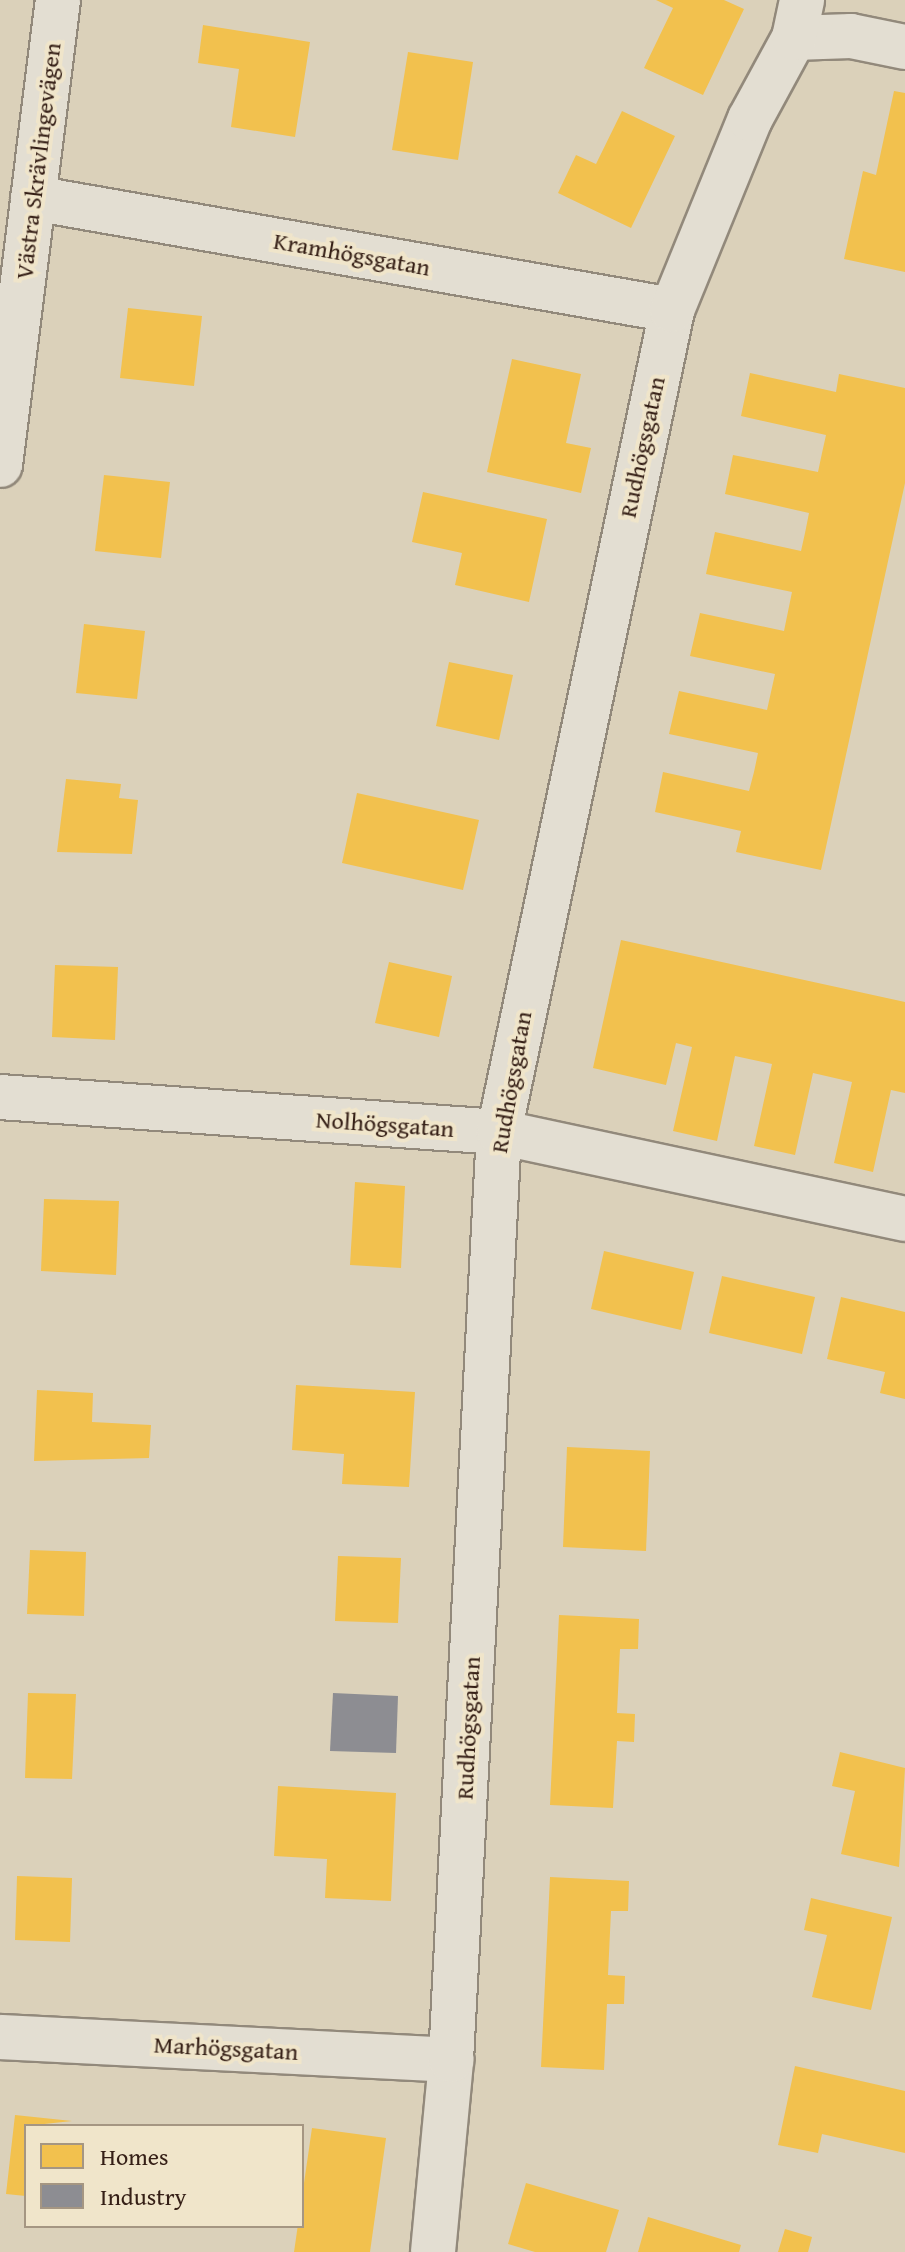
<!DOCTYPE html>
<meta charset="utf-8">
<style>
body{margin:0}
#map{position:relative;width:905px;height:2252px;overflow:hidden;background:#dbd1ba;font-family:"Gentium Book Plus",serif}
div>[style]{position:absolute}
[style*='--x']{left:calc(var(--x)*1px);top:calc(var(--y)*1px);width:calc(var(--w)*1px);rotate:calc(var(--a)*1deg)}
.homes>*{inset:0;background:#f2c14e}
.industry>*{inset:0;background:#8d8d92}
.roads{filter:drop-shadow(2px 0 #92897b) drop-shadow(-2px 0 #92897b) drop-shadow(0 2px #92897b) drop-shadow(0 -2px #92897b)}
.minor>*{height:44px;margin:-22px;padding:0 22px;transform-origin:22px;border-radius:22px;background:#e3ded2}
.tertiary>*{height:44px;margin:-22px;padding:0 22px;transform-origin:22px;border-radius:22px;background:#e3ded2}
span{translate:-50% -50%;white-space:nowrap;text-align:center;line-height:1.15;-webkit-text-stroke:8px #f0e5ca;paint-order:stroke}
.street-label{font-size:24px;color:#351f16}
.legend{position:absolute;left:24px;top:2124px;width:280px;height:104px;box-sizing:border-box;background:#f0e5ca;border:2px solid #a59682;margin:0;padding:10px 14px;list-style:none;font-size:24px;color:#351f16}
.legend li{display:flex;align-items:center;gap:16px;height:40px}
.legend b{width:40px;border:2px solid #a59682}
</style>
<div id="map">
<div class="homes">
<i style="clip-path:polygon(656px 0,724px 0,744px 9px,703px 95px,644px 68px,673px 8px)"></i>
<i style="clip-path:polygon(203px 25px,310px 42px,295px 137px,231px 127px,239px 69px,198px 63px)"></i>
<i style="clip-path:polygon(408px 52px,473px 62px,458px 160px,392px 150px)"></i>
<i style="clip-path:polygon(894px 91px,905px 93px,905px 272px,844px 259px,863px 171px,876px 175px)"></i>
<i style="clip-path:polygon(622px 111px,675px 136px,631px 228px,558px 193px,576px 155px,596px 164px)"></i>
<i style="clip-path:polygon(128px 308px,202px 316px,194px 386px,120px 378px)"></i>
<i style="clip-path:polygon(512px 359px,581px 374px,566px 443px,591px 448px,581px 493px,487px 472px)"></i>
<i style="clip-path:polygon(750px 373px,836px 392px,839px 374px,905px 388px,905px 483px,821px 870px,736px 852px,741px 831px,655px 812px,663px 772px,749px 791px,754px 772px,758px 753px,669px 734px,679px 691px,767px 710px,775px 674px,690px 656px,700px 613px,784px 631px,792px 592px,706px 574px,715px 532px,801px 551px,805px 533px,809px 513px,725px 494px,733px 455px,818px 472px,822px 453px,826px 435px,741px 416px)"></i>
<i style="clip-path:polygon(104px 475px,170px 482px,161px 558px,95px 551px)"></i>
<i style="clip-path:polygon(423px 492px,547px 519px,529px 602px,455px 585px,462px 553px,412px 542px)"></i>
<i style="clip-path:polygon(84px 624px,145px 631px,137px 699px,76px 693px)"></i>
<i style="clip-path:polygon(449px 662px,513px 675px,499px 740px,436px 726px)"></i>
<i style="clip-path:polygon(66px 779px,121px 784px,119px 798px,138px 800px,132px 854px,57px 852px)"></i>
<i style="clip-path:polygon(357px 793px,479px 820px,463px 890px,342px 863px)"></i>
<i style="clip-path:polygon(621px 940px,905px 1002px,905px 1093px,891px 1090px,873px 1172px,834px 1163px,852px 1082px,813px 1073px,795px 1155px,754px 1146px,772px 1064px,735px 1056px,717px 1141px,673px 1131px,692px 1047px,676px 1043px,666px 1085px,593px 1068px)"></i>
<i style="clip-path:polygon(389px 962px,452px 976px,439px 1037px,375px 1023px)"></i>
<i style="clip-path:polygon(55px 965px,118px 967px,115px 1040px,52px 1037px)"></i>
<i style="clip-path:polygon(355px 1182px,405px 1186px,401px 1268px,350px 1265px)"></i>
<i style="clip-path:polygon(44px 1199px,119px 1201px,116px 1275px,41px 1271px)"></i>
<i style="clip-path:polygon(604px 1251px,694px 1272px,681px 1330px,591px 1309px)"></i>
<i style="clip-path:polygon(722px 1276px,815px 1297px,802px 1354px,709px 1333px)"></i>
<i style="clip-path:polygon(841px 1297px,905px 1312px,905px 1399px,880px 1393px,885px 1372px,827px 1359px)"></i>
<i style="clip-path:polygon(296px 1385px,415px 1392px,409px 1487px,342px 1484px,344px 1454px,292px 1450px)"></i>
<i style="clip-path:polygon(37px 1390px,93px 1393px,92px 1422px,151px 1425px,149px 1458px,34px 1461px)"></i>
<i style="clip-path:polygon(567px 1447px,650px 1451px,646px 1551px,563px 1547px)"></i>
<i style="clip-path:polygon(30px 1550px,86px 1552px,84px 1616px,27px 1614px)"></i>
<i style="clip-path:polygon(338px 1556px,401px 1558px,398px 1623px,335px 1621px)"></i>
<i style="clip-path:polygon(559px 1615px,639px 1619px,638px 1649px,620px 1649px,617px 1713px,635px 1714px,634px 1742px,617px 1741px,613px 1808px,550px 1805px)"></i>
<i style="clip-path:polygon(28px 1693px,76px 1694px,72px 1779px,25px 1778px)"></i>
<i style="clip-path:polygon(840px 1752px,905px 1768px,899px 1867px,841px 1854px,855px 1791px,832px 1786px)"></i>
<i style="clip-path:polygon(278px 1786px,396px 1793px,391px 1901px,325px 1898px,327px 1859px,274px 1856px)"></i>
<i style="clip-path:polygon(17px 1876px,72px 1878px,70px 1942px,15px 1940px)"></i>
<i style="clip-path:polygon(550px 1877px,629px 1881px,628px 1911px,611px 1911px,608px 1975px,625px 1976px,624px 2004px,607px 2004px,604px 2070px,541px 2067px)"></i>
<i style="clip-path:polygon(811px 1898px,892px 1917px,871px 2010px,812px 1997px,827px 1935px,804px 1930px)"></i>
<i style="clip-path:polygon(795px 2066px,905px 2091px,905px 2153px,822px 2134px,818px 2153px,778px 2145px)"></i>
<i style="clip-path:polygon(15px 2115px,72px 2121px,26px 2126px,26px 2196px,6px 2194px)"></i>
<i style="clip-path:polygon(312px 2128px,386px 2138px,370px 2252px,294px 2252px)"></i>
<i style="clip-path:polygon(526px 2183px,619px 2210px,606px 2252px,535px 2252px,508px 2244px)"></i>
<i style="clip-path:polygon(648px 2217px,741px 2245px,739px 2252px,638px 2252px)"></i>
<i style="clip-path:polygon(785px 2229px,812px 2237px,808px 2252px,778px 2252px)"></i>
</div>
<div class="industry">
<i style="clip-path:polygon(333px 1693px,398px 1696px,396px 1753px,330px 1751px)"></i>
</div>
<div class="roads">
<div class="minor">
<i style="--x:794;--y:38;--w:57;--a:-2"></i>
<i style="--x:851;--y:36;--w:55;--a:11.5"></i>
<i style="--x:33;--y:198;--w:649;--a:9.94"></i>
<i style="--x:0;--y:1097;--w:500;--a:4.01"></i>
<i style="--x:499;--y:1132;--w:415;--a:12.1"></i>
<i style="--x:0;--y:2037;--w:452;--a:2.9"></i>
<i style="--x:433;--y:2252;--w:193;--a:-84.6"></i>
<i style="--x:451;--y:2060;--w:929;--a:-87.04"></i>
<i style="--x:499;--y:1132;--w:840;--a:-78.11"></i>
<i style="--x:672;--y:310;--w:206;--a:-67.8"></i>
<i style="--x:750;--y:119;--w:92;--a:-61.5"></i>
<i style="--x:794;--y:38;--w:39;--a:-78"></i>
</div>
<div class="tertiary">
<i style="--x:0;--y:465;--w:469;--a:-82.9"></i>
</div>
</div>
<div class="street-label">
<span style="left:38px;top:161px;rotate:-83deg">Västra Skrävlingevägen</span>
<span style="left:352px;top:254px;rotate:10deg">Kramhögsgatan</span>
<span style="left:642px;top:447px;rotate:-78deg">Rudhögsgatan</span>
<span style="left:511px;top:1082px;rotate:-80deg">Rudhögsgatan</span>
<span style="left:385px;top:1124px;rotate:4deg">Nolhögsgatan</span>
<span style="left:468px;top:1728px;rotate:-87deg">Rudhögsgatan</span>
<span style="left:226px;top:2048px;rotate:3deg">Marhögsgatan</span>
</div>
<ul class="legend">
<li><b style="height:22px;background:#f2c14e"></b>Homes</li>
<li><b style="height:22px;background:#8d8d92"></b>Industry</li>
</ul>
</div>
